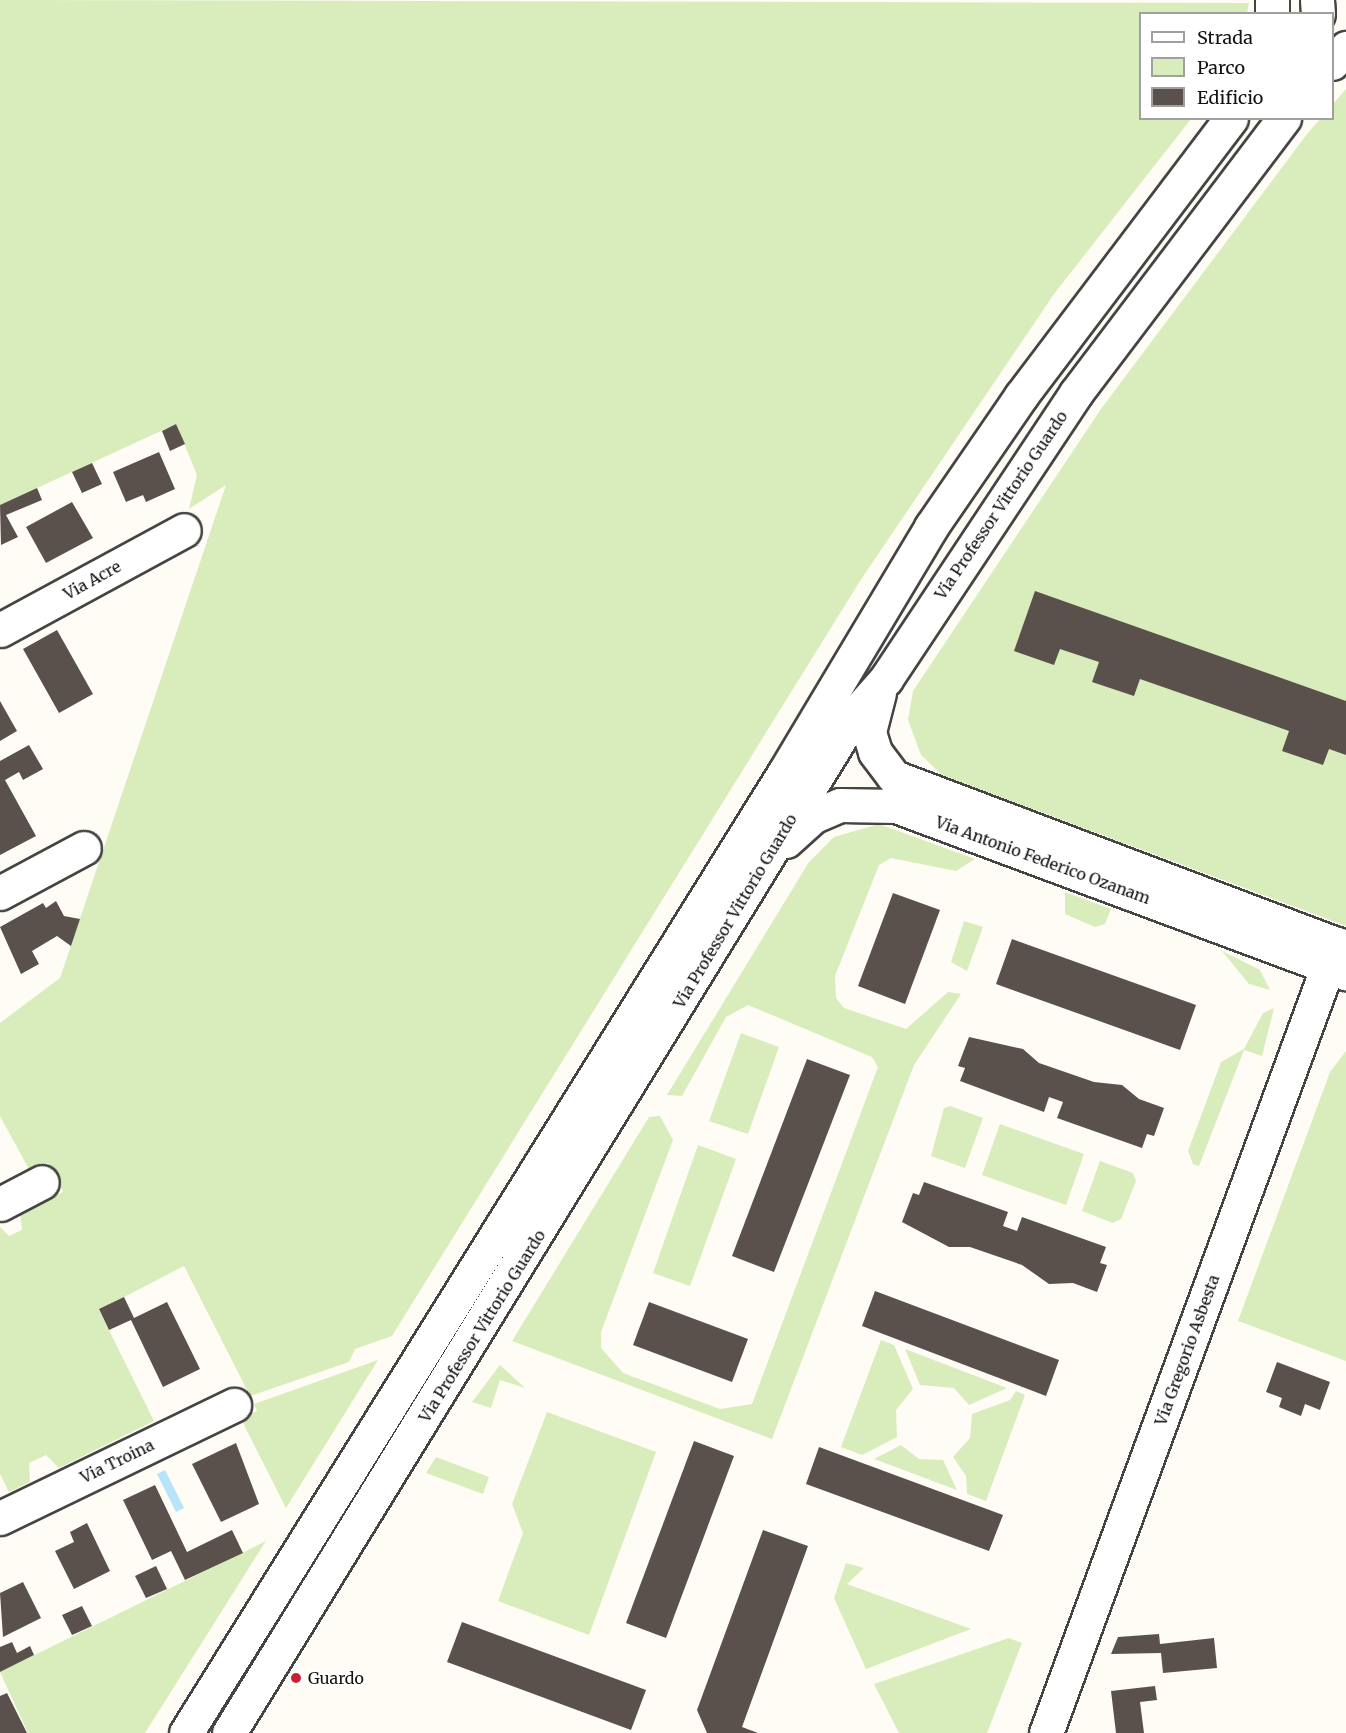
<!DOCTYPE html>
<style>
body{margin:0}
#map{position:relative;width:1346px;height:1733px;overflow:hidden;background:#fffcf5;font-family:Merriweather,serif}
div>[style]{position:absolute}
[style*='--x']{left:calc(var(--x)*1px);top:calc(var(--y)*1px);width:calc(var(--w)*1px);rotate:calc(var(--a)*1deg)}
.green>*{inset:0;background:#d8edbb}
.water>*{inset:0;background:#b7e4f9}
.building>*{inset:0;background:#5b514c}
.roads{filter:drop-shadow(2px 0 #444) drop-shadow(-2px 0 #444) drop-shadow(0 2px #444) drop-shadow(0 -2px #444)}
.minor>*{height:33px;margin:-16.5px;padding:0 16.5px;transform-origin:16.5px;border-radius:16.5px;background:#fff}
.dots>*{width:16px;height:16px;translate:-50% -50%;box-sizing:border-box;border:3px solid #fff;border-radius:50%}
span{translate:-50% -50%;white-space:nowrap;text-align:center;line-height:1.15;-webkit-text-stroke:6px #fff;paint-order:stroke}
.street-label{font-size:16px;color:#111}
.poi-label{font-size:16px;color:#111}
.left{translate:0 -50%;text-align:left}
.legend{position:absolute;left:1139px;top:12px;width:195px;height:108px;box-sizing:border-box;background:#fff;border:2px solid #a0a0a0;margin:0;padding:8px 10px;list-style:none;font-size:18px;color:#111}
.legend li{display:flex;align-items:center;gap:12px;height:30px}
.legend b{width:30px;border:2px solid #a0a0a0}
</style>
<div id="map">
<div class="green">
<i style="clip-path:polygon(0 0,1249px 3px,1247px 13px,1140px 14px,1140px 118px,1191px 119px,1054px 294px,860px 581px,392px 1336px,355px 1349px,349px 1362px,250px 1396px,184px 1266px,99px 1310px,154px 1421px,59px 1468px,46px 1455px,29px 1463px,30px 1482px,9px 1492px,0 1474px,0 1227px,9px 1236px,22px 1230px,20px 1213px,63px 1192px,48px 1163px,30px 1171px,0 1116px,0 1023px,60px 978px,226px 485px,189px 509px,197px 475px,176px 424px,0 505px)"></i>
<i style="clip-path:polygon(1346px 89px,1346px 926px,942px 775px,921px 755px,908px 720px,913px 691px,1101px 409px,1307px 134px,1320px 119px,1332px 118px,1333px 104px)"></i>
<i style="clip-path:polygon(879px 824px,975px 859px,956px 871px,891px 858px,879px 865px,835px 976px,836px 998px,844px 1008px,906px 1029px,948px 992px,961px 994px,914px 1065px,772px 1439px,512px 1341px,649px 1117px,660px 1116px,673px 1140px,601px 1332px,601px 1348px,623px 1373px,720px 1409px,752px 1404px,878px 1067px,872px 1057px,748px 1005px,726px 1017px,682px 1096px,667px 1095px,809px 862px,834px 837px)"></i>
<i style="clip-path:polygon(1065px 892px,1111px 909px,1105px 924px,1095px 927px,1065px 914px)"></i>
<i style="clip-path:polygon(964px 921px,983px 927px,967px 971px,951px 962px)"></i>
<i style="clip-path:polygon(1222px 951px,1260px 970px,1270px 990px,1249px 984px)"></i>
<i style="clip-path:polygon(1274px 1008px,1262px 1056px,1244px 1050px,1199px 1166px,1193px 1164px,1188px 1151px,1221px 1062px,1244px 1049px,1263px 1013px)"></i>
<i style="clip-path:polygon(741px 1033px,779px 1047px,748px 1134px,709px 1121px)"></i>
<i style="clip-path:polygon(1346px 1051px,1346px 1361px,1238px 1321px,1330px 1072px)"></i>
<i style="clip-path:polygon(950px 1106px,983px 1118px,965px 1168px,931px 1156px,944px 1108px)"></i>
<i style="clip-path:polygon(1000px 1124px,1084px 1154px,1066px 1205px,982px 1175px)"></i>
<i style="clip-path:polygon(698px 1145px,736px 1159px,690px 1286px,653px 1273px)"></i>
<i style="clip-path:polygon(1100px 1161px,1133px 1173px,1136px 1181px,1121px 1219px,1113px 1223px,1082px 1211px)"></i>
<i style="clip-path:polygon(881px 1340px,894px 1345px,913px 1389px,896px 1410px,897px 1437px,862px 1455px,841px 1447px)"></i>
<i style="clip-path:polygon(905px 1349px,1007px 1388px,969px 1405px,954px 1388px,920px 1385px)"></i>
<i style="clip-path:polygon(378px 1360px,286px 1508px,241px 1419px,257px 1411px,254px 1404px)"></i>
<i style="clip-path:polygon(500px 1365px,525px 1388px,500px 1380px,491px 1408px,472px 1402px)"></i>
<i style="clip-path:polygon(1016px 1391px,1025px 1395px,986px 1501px,967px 1494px,966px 1476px,953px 1457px,970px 1438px,972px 1414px,1010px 1400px)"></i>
<i style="clip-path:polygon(547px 1412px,656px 1452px,589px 1635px,498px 1601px,523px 1533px,512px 1504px)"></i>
<i style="clip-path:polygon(901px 1445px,919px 1459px,943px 1460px,957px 1490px,874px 1459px)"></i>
<i style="clip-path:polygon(436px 1457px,489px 1477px,483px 1494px,426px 1473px)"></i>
<i style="clip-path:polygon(266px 1541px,145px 1733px,28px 1733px,0 1672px)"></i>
<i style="clip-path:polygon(846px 1563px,864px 1568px,847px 1584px,971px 1629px,866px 1669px,834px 1598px)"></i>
<i style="clip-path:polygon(1009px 1638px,1022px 1643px,987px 1733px,899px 1733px,874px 1684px)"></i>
</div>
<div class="water">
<i style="clip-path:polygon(165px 1470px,184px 1508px,176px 1512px,157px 1474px)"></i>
</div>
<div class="building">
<i style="clip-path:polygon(176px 424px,185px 444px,170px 451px,162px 431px)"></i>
<i style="clip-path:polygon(159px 452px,175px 489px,146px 502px,143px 495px,126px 502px,113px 472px)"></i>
<i style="clip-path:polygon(92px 463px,102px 484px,82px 493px,72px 472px)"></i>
<i style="clip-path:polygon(37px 488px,42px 500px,6px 515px,18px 537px,1px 545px,0 505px)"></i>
<i style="clip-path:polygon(72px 502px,93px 538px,46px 563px,26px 527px)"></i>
<i style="clip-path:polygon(1035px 591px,1346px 701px,1346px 755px,1329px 749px,1323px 765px,1282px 751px,1289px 731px,1140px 679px,1134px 696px,1092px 682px,1099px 662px,1060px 649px,1054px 665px,1014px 651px)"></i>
<i style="clip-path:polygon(57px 630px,93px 694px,59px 713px,23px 649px)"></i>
<i style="clip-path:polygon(0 701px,17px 731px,0 741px)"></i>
<i style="clip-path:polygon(29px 745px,43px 769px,23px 780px,19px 772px,5px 780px,36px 836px,0 855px,0 761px)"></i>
<i style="clip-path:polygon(893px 893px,940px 910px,905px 1004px,858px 986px)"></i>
<i style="clip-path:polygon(56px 901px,64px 916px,80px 919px,71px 946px,57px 936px,32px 951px,39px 964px,21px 974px,0 927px,43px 903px,46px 908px)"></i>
<i style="clip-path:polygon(1012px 939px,1196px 1005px,1180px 1050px,996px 984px)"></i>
<i style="clip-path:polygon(969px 1037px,1023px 1049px,1039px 1063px,1094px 1082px,1122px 1085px,1139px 1099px,1164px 1108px,1154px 1136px,1147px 1134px,1142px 1148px,1057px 1118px,1063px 1102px,1049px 1097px,1044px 1112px,960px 1081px,965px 1068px,958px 1066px)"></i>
<i style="clip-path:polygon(807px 1059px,850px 1075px,774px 1272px,732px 1256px)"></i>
<i style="clip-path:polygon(924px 1182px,1008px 1212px,1003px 1226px,1017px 1231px,1022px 1217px,1106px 1247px,1100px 1263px,1107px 1265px,1097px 1292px,1073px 1283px,1049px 1284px,1022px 1265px,970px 1247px,949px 1247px,902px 1222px,913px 1193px,919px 1195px)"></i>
<i style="clip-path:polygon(875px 1291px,1059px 1360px,1046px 1396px,862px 1326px)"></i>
<i style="clip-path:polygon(124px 1297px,134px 1318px,167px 1302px,200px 1369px,163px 1387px,131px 1320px,109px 1330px,99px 1309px)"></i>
<i style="clip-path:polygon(649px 1302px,748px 1339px,732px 1382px,633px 1345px)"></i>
<i style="clip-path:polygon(1277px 1362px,1330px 1382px,1320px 1410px,1305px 1404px,1301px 1416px,1279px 1407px,1282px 1398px,1266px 1392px)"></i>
<i style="clip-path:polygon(694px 1441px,734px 1456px,666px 1638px,626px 1623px)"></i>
<i style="clip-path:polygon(236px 1443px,259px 1504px,221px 1522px,192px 1464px)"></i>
<i style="clip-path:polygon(819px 1447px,1003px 1515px,989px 1551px,806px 1484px)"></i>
<i style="clip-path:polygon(155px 1485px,187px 1552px,232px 1530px,243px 1553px,185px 1580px,171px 1551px,152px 1560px,123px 1500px)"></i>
<i style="clip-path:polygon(87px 1523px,110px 1571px,74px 1589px,55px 1551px,74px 1542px,70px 1532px)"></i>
<i style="clip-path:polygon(763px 1530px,808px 1546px,742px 1727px,758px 1733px,707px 1733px,697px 1710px)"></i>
<i style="clip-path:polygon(156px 1566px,167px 1589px,146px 1598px,135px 1576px)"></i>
<i style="clip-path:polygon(23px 1582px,41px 1618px,3px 1637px,0 1593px)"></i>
<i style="clip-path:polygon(82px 1606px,92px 1626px,72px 1635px,62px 1615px)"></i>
<i style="clip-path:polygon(462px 1622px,646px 1690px,631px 1730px,447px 1662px)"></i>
<i style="clip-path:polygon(1159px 1634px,1160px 1644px,1214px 1638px,1217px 1668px,1163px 1673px,1161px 1653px,1111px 1654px,1118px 1637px)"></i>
<i style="clip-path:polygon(12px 1642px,17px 1653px,30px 1646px,34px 1655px,0 1672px,0 1647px)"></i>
<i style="clip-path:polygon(1155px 1686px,1157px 1700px,1140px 1702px,1144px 1733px,1116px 1733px,1111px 1691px)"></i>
<i style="clip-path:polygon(7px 1693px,27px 1733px,0 1733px,0 1696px)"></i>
</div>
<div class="roads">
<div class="minor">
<i style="--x:1272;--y:0;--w:14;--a:90"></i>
<i style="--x:1317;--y:0;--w:14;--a:86"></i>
<i style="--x:1332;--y:63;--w:21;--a:-47"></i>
<i style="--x:0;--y:630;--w:209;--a:-28.5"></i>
<i style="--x:879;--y:693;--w:40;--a:104.4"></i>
<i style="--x:869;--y:732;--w:21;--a:73"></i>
<i style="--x:875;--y:752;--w:31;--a:53"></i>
<i style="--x:894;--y:777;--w:483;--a:20.7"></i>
<i style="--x:786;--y:841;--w:38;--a:-42"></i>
<i style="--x:814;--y:816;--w:28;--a:-23"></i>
<i style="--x:840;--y:805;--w:56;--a:1"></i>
<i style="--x:896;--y:806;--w:480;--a:20.4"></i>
<i style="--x:0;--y:893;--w:95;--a:-28.2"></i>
<i style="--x:0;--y:1204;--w:47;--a:-27.6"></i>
<i style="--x:0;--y:1518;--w:260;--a:-25.8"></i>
<i style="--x:186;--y:1733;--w:1131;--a:-58.08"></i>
<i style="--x:784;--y:773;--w:287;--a:-59.1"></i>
<i style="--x:931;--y:527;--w:159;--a:-55.5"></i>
<i style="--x:1021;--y:396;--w:348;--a:-52.9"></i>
<i style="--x:229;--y:1733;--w:1196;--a:-58.44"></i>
<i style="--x:855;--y:714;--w:47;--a:-48.5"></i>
<i style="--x:886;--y:679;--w:343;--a:-56.4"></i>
<i style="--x:1076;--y:393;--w:345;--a:-52.9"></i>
<i style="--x:1046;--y:1733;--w:841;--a:-69.82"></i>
</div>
</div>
<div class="dots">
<i style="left:296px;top:1678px;background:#ca2031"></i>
</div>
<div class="street-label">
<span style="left:1001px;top:505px;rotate:-56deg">Via Professor Vittorio Guardo</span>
<span style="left:92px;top:580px;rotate:-29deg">Via Acre</span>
<span style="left:1043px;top:860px;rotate:20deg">Via Antonio Federico Ozanam</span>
<span style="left:735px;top:911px;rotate:-59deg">Via Professor Vittorio Guardo</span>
<span style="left:482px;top:1326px;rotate:-58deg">Via Professor Vittorio Guardo</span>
<span style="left:1187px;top:1350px;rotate:-70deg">Via Gregorio Asbesta</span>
<span style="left:117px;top:1461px;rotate:-26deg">Via Troina</span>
</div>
<div class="poi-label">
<span class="left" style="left:308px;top:1678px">Guardo</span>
</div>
<ul class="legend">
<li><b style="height:8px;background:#fff"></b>Strada</li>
<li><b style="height:16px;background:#d8edbb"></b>Parco</li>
<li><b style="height:16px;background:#5b514c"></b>Edificio</li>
</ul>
</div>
